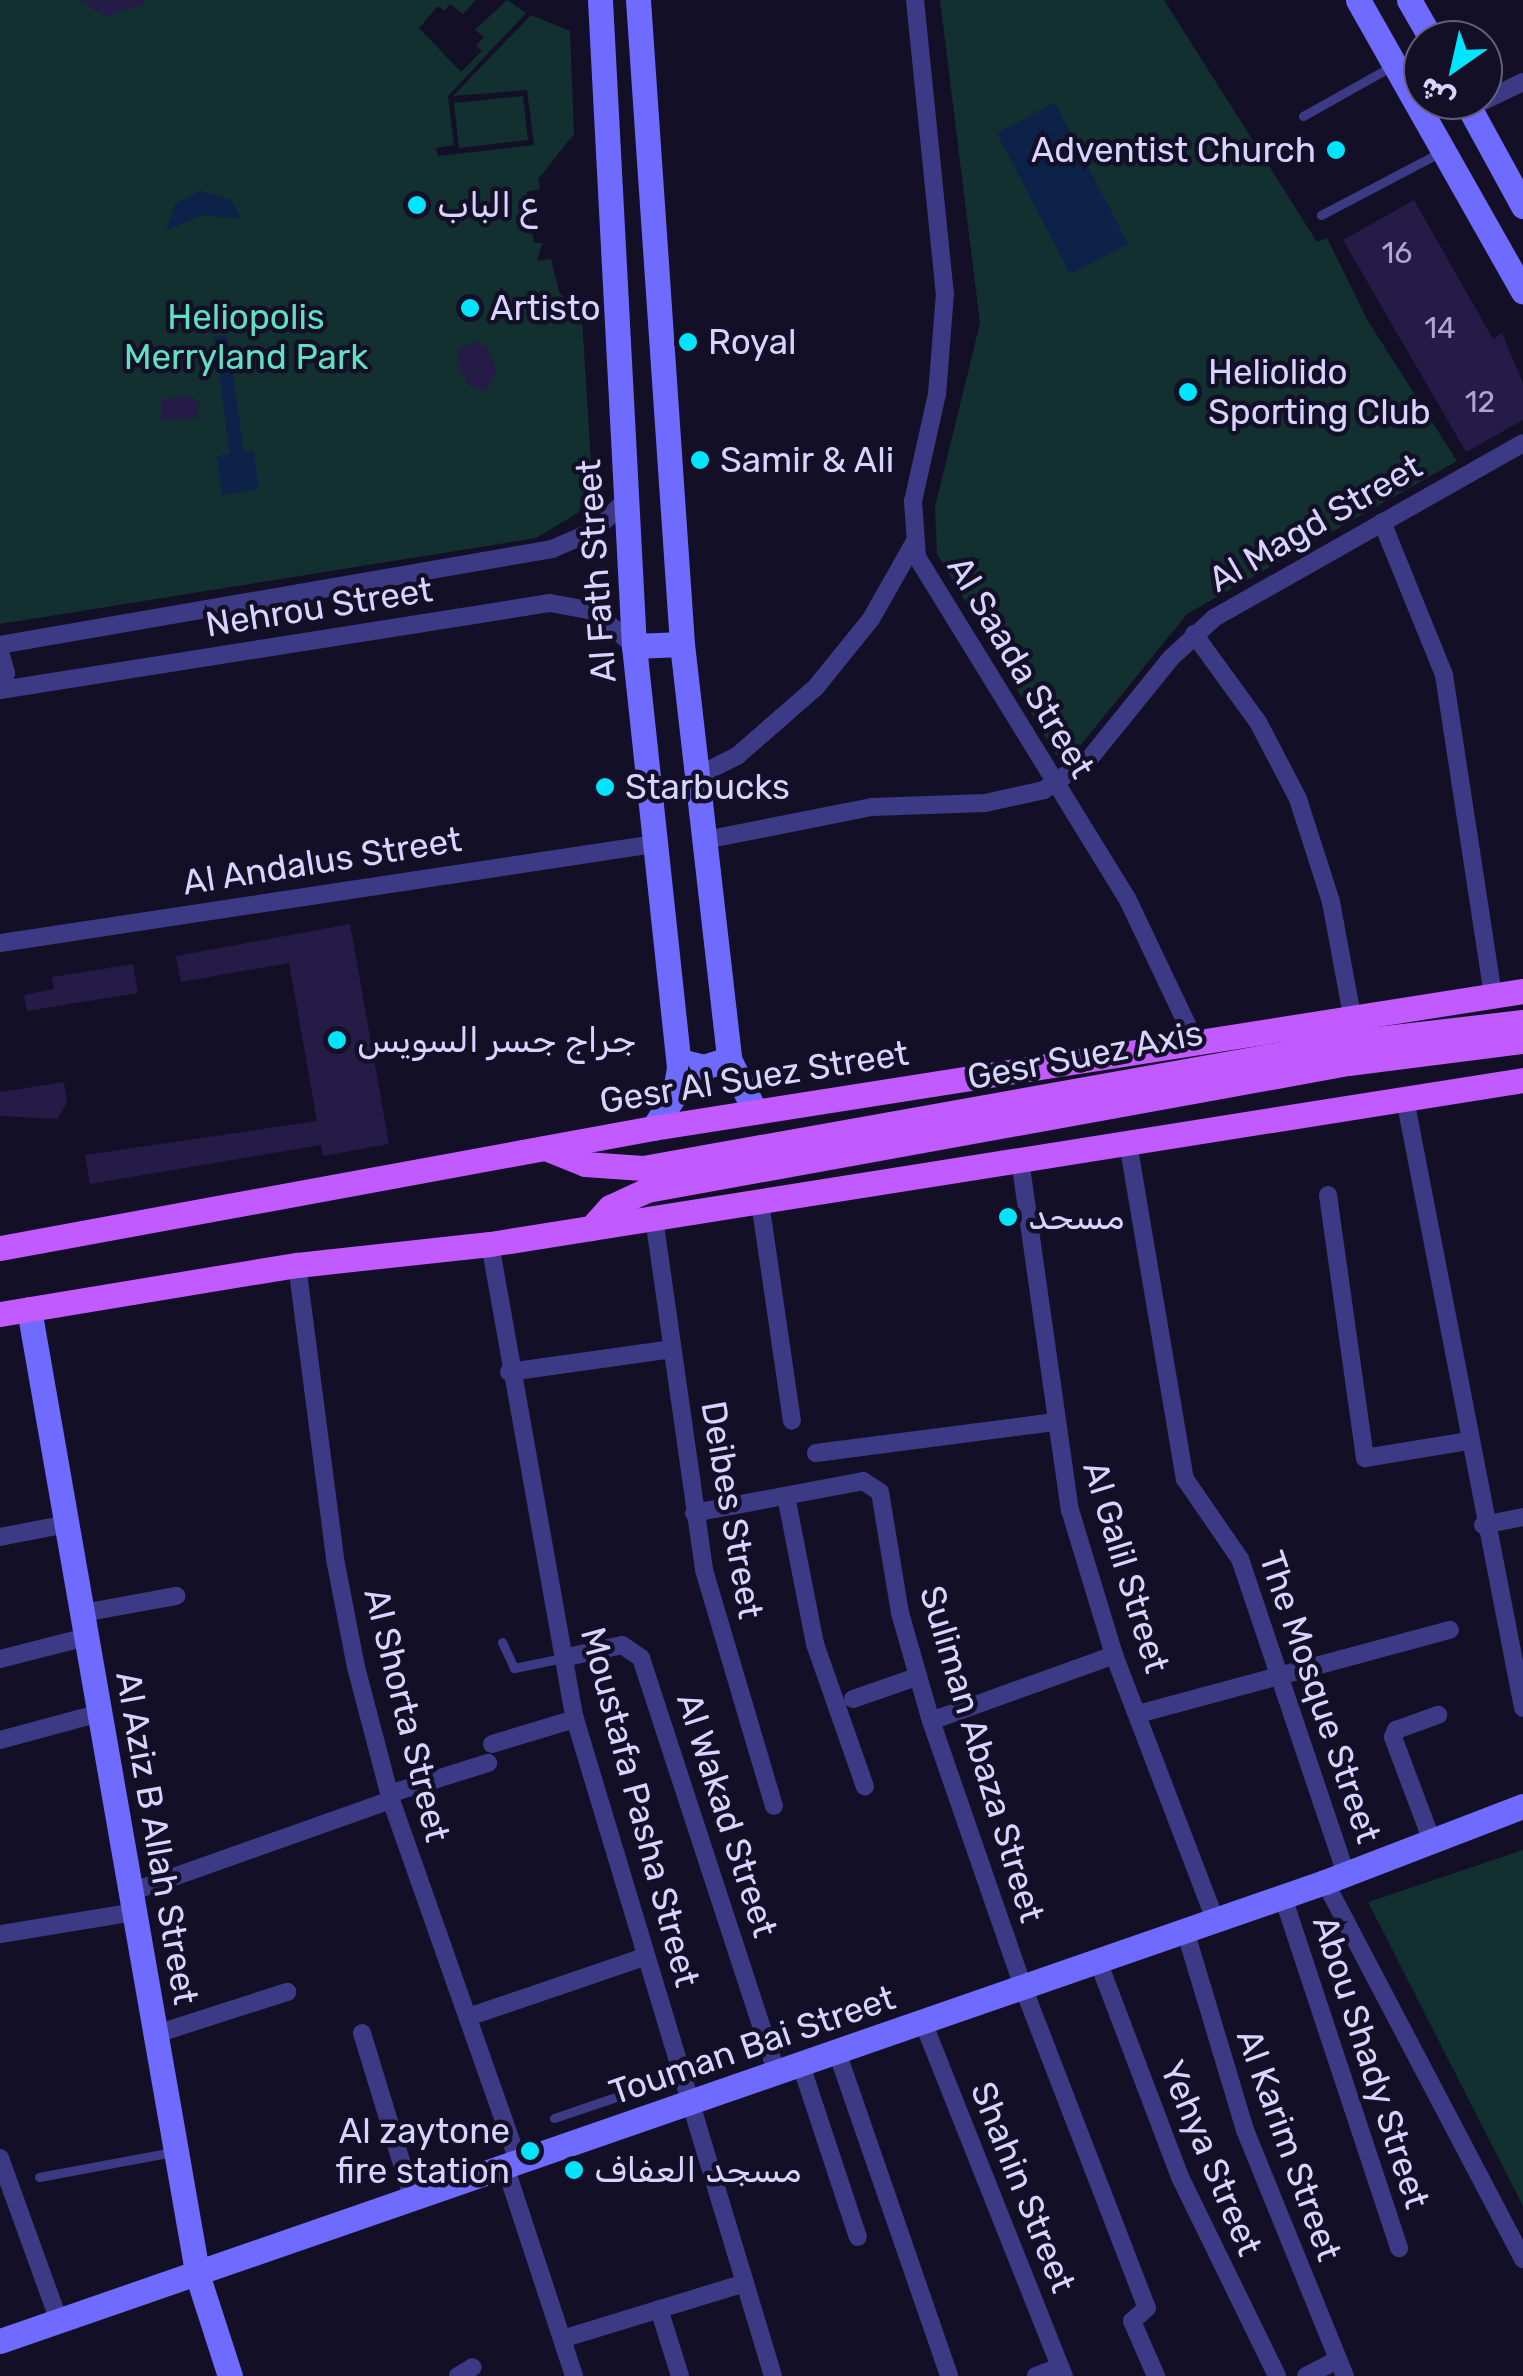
<!DOCTYPE html>
<meta charset="utf-8">
<style>
body{margin:0}
#map{position:relative;width:1523px;height:2376px;overflow:hidden;background:#130f26;font-family:Rubik,Vazirmatn,sans-serif}
div>[style]{position:absolute}
[style*='--x']{left:calc(var(--x)*1px);top:calc(var(--y)*1px);width:calc(var(--w)*1px);rotate:calc(var(--a)*1deg)}
.green>*{inset:0;background:#12302f}
.water>*{inset:0;background:#0c2248}
.building>*{inset:0;background:#241b47}
.lane>*{height:9px;margin:-4.5px;padding:0 4.5px;transform-origin:4.5px;border-radius:4.5px;background:#3d3a85}
.street>*{height:18px;margin:-9px;padding:0 9px;transform-origin:9px;border-radius:9px;background:#3d3a85}
.secondary>*{height:25px;margin:-12.5px;padding:0 12.5px;transform-origin:12.5px;border-radius:12.5px;background:#6f6bff}
.primary>*{height:25px;margin:-12.5px;padding:0 12.5px;transform-origin:12.5px;border-radius:12.5px;background:#c25bff}
.dots>*{width:28px;height:28px;translate:-50% -50%;box-sizing:border-box;border:5px solid #130f26;border-radius:50%}
span{translate:-50% -50%;white-space:nowrap;text-align:center;line-height:1.15;-webkit-text-stroke:9px #130f26;paint-order:stroke}
.number-label{font-size:30px;color:#aca6d1}
.number-label span{-webkit-text-stroke-width:0}
.poi-label{font-size:35px;color:#d9d4ff}
.right{translate:-100% -50%;text-align:right}
.left{translate:0 -50%;text-align:left}
.park-label{font-size:35px;color:#5fe0c0}
.street-label{font-size:35px;color:#d9d4ff}
.north{position:absolute;left:1403px;top:20px;width:100px;height:100px;box-sizing:border-box;background:#130f26;border:2px solid #625e7d;border-radius:50%;rotate:214deg;font-size:28px;font-weight:700;line-height:40px;text-align:center;color:#d9d4ff}
.north::after{content:'';display:block;margin:auto;width:35px;height:45px;background:#00e5ff;clip-path:polygon(50% 0,100% 100%,50% 72%,0 100%)}
</style>
<div id="map">
<div class="green">
<i style="clip-path:polygon(0 0,476px 0,463px 14px,450px 4px,444px 11px,438px 6px,419px 28px,461px 72px,482px 51px,476px 46px,484px 37px,475px 30px,507px 0,526px 13px,448px 96px,454px 145px,436px 148px,438px 156px,534px 145px,527px 90px,453px 96px,531px 15px,570px 31px,574px 134px,538px 179px,540px 189px,526px 192px,536px 210px,529px 212px,534px 243px,542px 243px,537px 261px,551px 259px,559px 292px,582px 318px,592px 479px,578px 513px,536px 538px,0 624px)"></i>
<i style="clip-path:polygon(940px 0,1164px 0,1317px 242px,1327px 238px,1368px 321px,1457px 461px,1187px 614px,1071px 757px,1056px 755px,937px 554px,935px 507px,980px 323px)"></i>
<i style="clip-path:polygon(523px 96px,528px 140px,459px 148px,454px 103px)"></i>
<i style="clip-path:polygon(1523px 1850px,1523px 2206px,1368px 1902px)"></i>
</div>
<div class="water">
<i style="clip-path:polygon(1055px 103px,1128px 244px,1070px 274px,997px 133px)"></i>
<i style="clip-path:polygon(200px 191px,231px 200px,242px 219px,203px 215px,166px 231px,175px 204px)"></i>
<i style="clip-path:polygon(227px 336px,244px 452px,254px 451px,259px 489px,222px 495px,217px 456px,230px 454px,214px 337px)"></i>
</div>
<div class="building">
<i style="clip-path:polygon(79px 0,145px 0,145px 4px,105px 16px)"></i>
<i style="clip-path:polygon(1414px 200px,1493px 339px,1502px 333px,1523px 383px,1523px 420px,1466px 452px,1343px 240px)"></i>
<i style="clip-path:polygon(476px 342px,487px 348px,497px 371px,485px 391px,468px 385px,457px 363px,460px 348px)"></i>
<i style="clip-path:polygon(188px 395px,200px 403px,197px 418px,161px 421px,162px 400px)"></i>
<i style="clip-path:polygon(350px 924px,389px 1144px,323px 1156px,321px 1145px,90px 1184px,85px 1155px,317px 1121px,289px 963px,181px 982px,176px 956px)"></i>
<i style="clip-path:polygon(133px 964px,138px 993px,27px 1011px,24px 995px,54px 989px,52px 977px)"></i>
<i style="clip-path:polygon(64px 1082px,67px 1103px,57px 1119px,0 1116px,0 1092px)"></i>
</div>
<div class="lane">
<i style="--x:1303;--y:116;--w:102;--a:-29.3"></i>
<i style="--x:1321;--y:215;--w:136;--a:-27.7"></i>
<i style="--x:502;--y:1642;--w:29;--a:65"></i>
<i style="--x:514;--y:1668;--w:50;--a:-11.5"></i>
<i style="--x:554;--y:2118;--w:69;--a:-18.7"></i>
<i style="--x:39;--y:2177;--w:136;--a:-10.6"></i>
</div>
<div class="street">
<i style="--x:915;--y:0;--w:295;--a:84.2"></i>
<i style="--x:945;--y:293;--w:101;--a:94.5"></i>
<i style="--x:937;--y:394;--w:110;--a:102.6"></i>
<i style="--x:913;--y:501;--w:56;--a:85.9"></i>
<i style="--x:917;--y:557;--w:400;--a:58.4"></i>
<i style="--x:1127;--y:898;--w:158;--a:64.6"></i>
<i style="--x:1469;--y:108;--w:60;--a:-25.7"></i>
<i style="--x:1382;--y:522;--w:165;--a:67.9"></i>
<i style="--x:1444;--y:675;--w:324;--a:81.3"></i>
<i style="--x:1194;--y:634;--w:109;--a:54"></i>
<i style="--x:1258;--y:722;--w:87;--a:62.5"></i>
<i style="--x:1298;--y:799;--w:108;--a:72.2"></i>
<i style="--x:1331;--y:902;--w:115;--a:79.5"></i>
<i style="--x:0;--y:645;--w:560;--a:-9.87"></i>
<i style="--x:552;--y:549;--w:46;--a:-23.2"></i>
<i style="--x:594;--y:531;--w:46;--a:-44.1"></i>
<i style="--x:0;--y:652;--w:22;--a:74"></i>
<i style="--x:6;--y:673;--w:17;--a:111"></i>
<i style="--x:0;--y:690;--w:557;--a:-8.99"></i>
<i style="--x:550;--y:603;--w:45;--a:10.3"></i>
<i style="--x:594;--y:611;--w:52;--a:41.1"></i>
<i style="--x:697;--y:776;--w:45;--a:-26.6"></i>
<i style="--x:737;--y:756;--w:105;--a:-41.1"></i>
<i style="--x:816;--y:687;--w:87;--a:-51"></i>
<i style="--x:871;--y:619;--w:87;--a:-60.5"></i>
<i style="--x:705;--y:840;--w:170;--a:-11.2"></i>
<i style="--x:872;--y:807;--w:113;--a:-2"></i>
<i style="--x:985;--y:803;--w:60;--a:-12.4"></i>
<i style="--x:1044;--y:790;--w:56;--a:-34.8"></i>
<i style="--x:1090;--y:758;--w:129;--a:-51"></i>
<i style="--x:1171;--y:658;--w:59;--a:-42.9"></i>
<i style="--x:1214;--y:618;--w:355;--a:-29.5"></i>
<i style="--x:0;--y:943;--w:661;--a:-8.61"></i>
<i style="--x:1405;--y:1099;--w:620;--a:79.03"></i>
<i style="--x:1128;--y:1143;--w:341;--a:80.4"></i>
<i style="--x:1185;--y:1479;--w:97;--a:55.5"></i>
<i style="--x:1240;--y:1559;--w:332;--a:71.4"></i>
<i style="--x:1020;--y:1160;--w:354;--a:81.9"></i>
<i style="--x:1070;--y:1510;--w:152;--a:73.1"></i>
<i style="--x:1114;--y:1655;--w:284;--a:69.1"></i>
<i style="--x:1328;--y:1195;--w:266;--a:82"></i>
<i style="--x:1365;--y:1458;--w:104;--a:-9.4"></i>
<i style="--x:760;--y:1202;--w:221;--a:81.7"></i>
<i style="--x:654;--y:1218;--w:356;--a:81.9"></i>
<i style="--x:704;--y:1570;--w:246;--a:73.5"></i>
<i style="--x:490;--y:1244;--w:483;--a:79.9"></i>
<i style="--x:575;--y:1719;--w:686;--a:73.23"></i>
<i style="--x:297;--y:1265;--w:296;--a:82.6"></i>
<i style="--x:335;--y:1559;--w:110;--a:79"></i>
<i style="--x:356;--y:1667;--w:138;--a:75.3"></i>
<i style="--x:391;--y:1800;--w:386;--a:70.6"></i>
<i style="--x:509;--y:1372;--w:165;--a:-8"></i>
<i style="--x:816;--y:1453;--w:241;--a:-7.4"></i>
<i style="--x:786;--y:1496;--w:151;--a:78.9"></i>
<i style="--x:815;--y:1644;--w:151;--a:70.7"></i>
<i style="--x:694;--y:1513;--w:172;--a:-10.7"></i>
<i style="--x:863;--y:1481;--w:20;--a:33"></i>
<i style="--x:880;--y:1492;--w:123;--a:80.6"></i>
<i style="--x:900;--y:1613;--w:112;--a:74"></i>
<i style="--x:931;--y:1721;--w:281;--a:70.9"></i>
<i style="--x:1023;--y:1987;--w:344;--a:68.9"></i>
<i style="--x:1147;--y:2308;--w:20;--a:139"></i>
<i style="--x:1132;--y:2321;--w:60;--a:66.4"></i>
<i style="--x:1483;--y:1525;--w:41;--a:-11.3"></i>
<i style="--x:0;--y:1537;--w:68;--a:-11"></i>
<i style="--x:83;--y:1613;--w:95;--a:-10.4"></i>
<i style="--x:563;--y:1658;--w:60;--a:-12.4"></i>
<i style="--x:622;--y:1645;--w:23;--a:34"></i>
<i style="--x:641;--y:1658;--w:438;--a:71.9"></i>
<i style="--x:0;--y:1659;--w:89;--a:-14.3"></i>
<i style="--x:853;--y:1699;--w:68;--a:-19"></i>
<i style="--x:1138;--y:1714;--w:323;--a:-15.1"></i>
<i style="--x:931;--y:1721;--w:195;--a:-19.8"></i>
<i style="--x:0;--y:1740;--w:104;--a:-15.1"></i>
<i style="--x:492;--y:1744;--w:87;--a:-16.8"></i>
<i style="--x:389;--y:1794;--w:104;--a:-17.4"></i>
<i style="--x:1432;--y:1841;--w:111;--a:-110.6"></i>
<i style="--x:1393;--y:1737;--w:8;--a:-67"></i>
<i style="--x:1396;--y:1730;--w:45;--a:-19.7"></i>
<i style="--x:1325;--y:1882;--w:426;--a:62.3"></i>
<i style="--x:131;--y:1892;--w:276;--a:-19.5"></i>
<i style="--x:1283;--y:1897;--w:370;--a:71.7"></i>
<i style="--x:1185;--y:1930;--w:209;--a:73.3"></i>
<i style="--x:1245;--y:2130;--w:266;--a:67.9"></i>
<i style="--x:0;--y:1934;--w:136;--a:-9.3"></i>
<i style="--x:1098;--y:1961;--w:231;--a:69.2"></i>
<i style="--x:1180;--y:2177;--w:221;--a:64"></i>
<i style="--x:468;--y:2017;--w:186;--a:-18.8"></i>
<i style="--x:923;--y:2022;--w:381;--a:68.3"></i>
<i style="--x:362;--y:2033;--w:175;--a:73"></i>
<i style="--x:156;--y:2034;--w:138;--a:-17.8"></i>
<i style="--x:837;--y:2052;--w:343;--a:70.9"></i>
<i style="--x:801;--y:2065;--w:181;--a:71.7"></i>
<i style="--x:0;--y:2158;--w:173;--a:70.1"></i>
<i style="--x:506;--y:2169;--w:218;--a:71.8"></i>
<i style="--x:659;--y:2309;--w:70;--a:72.6"></i>
<i style="--x:562;--y:2339;--w:191;--a:-17"></i>
<i style="--x:458;--y:2376;--w:17;--a:-31"></i>
<i style="--x:1036;--y:2376;--w:26;--a:-21"></i>
<i style="--x:1306;--y:2376;--w:35;--a:-27"></i>
</div>
<div class="secondary">
<i style="--x:600;--y:0;--w:647;--a:86.99"></i>
<i style="--x:634;--y:646;--w:424;--a:83.9"></i>
<i style="--x:679;--y:1068;--w:28;--a:100"></i>
<i style="--x:674;--y:1096;--w:38;--a:123"></i>
<i style="--x:638;--y:0;--w:646;--a:86.09"></i>
<i style="--x:682;--y:644;--w:418;--a:83.5"></i>
<i style="--x:729;--y:1059;--w:58;--a:63.4"></i>
<i style="--x:1358;--y:0;--w:335;--a:60.5"></i>
<i style="--x:1409;--y:0;--w:46;--a:60.1"></i>
<i style="--x:1465;--y:100;--w:121;--a:61.3"></i>
<i style="--x:634;--y:646;--w:48;--a:-2.4"></i>
<i style="--x:679;--y:1061;--w:26;--a:13"></i>
<i style="--x:704;--y:1067;--w:26;--a:-18"></i>
<i style="--x:29;--y:1309;--w:983;--a:80.1"></i>
<i style="--x:198;--y:2277;--w:104;--a:72.1"></i>
<i style="--x:0;--y:2341;--w:1402;--a:-19.11"></i>
<i style="--x:1325;--y:1882;--w:212;--a:-21"></i>
</div>
<div class="primary">
<i style="--x:545;--y:1148;--w:43;--a:21.8"></i>
<i style="--x:585;--y:1164;--w:58;--a:3.9"></i>
<i style="--x:643;--y:1168;--w:711;--a:-10.12"></i>
<i style="--x:1343;--y:1043;--w:181;--a:-6.7"></i>
<i style="--x:591;--y:1228;--w:28;--a:-48"></i>
<i style="--x:610;--y:1207;--w:41;--a:-24.7"></i>
<i style="--x:647;--y:1190;--w:712;--a:-10.27"></i>
<i style="--x:1348;--y:1063;--w:176;--a:-7.2"></i>
<i style="--x:0;--y:1248;--w:664;--a:-10.41"></i>
<i style="--x:653;--y:1128;--w:881;--a:-8.95"></i>
<i style="--x:0;--y:1314;--w:301;--a:-9.4"></i>
<i style="--x:297;--y:1265;--w:194;--a:-6.2"></i>
<i style="--x:490;--y:1244;--w:1046;--a:-9.02"></i>
</div>
<div class="dots">
<i style="left:1336px;top:150px;background:#00e5ff"></i>
<i style="left:417px;top:205px;background:#00e5ff"></i>
<i style="left:470px;top:308px;background:#00e5ff"></i>
<i style="left:688px;top:342px;background:#00e5ff"></i>
<i style="left:1188px;top:392px;background:#00e5ff"></i>
<i style="left:700px;top:460px;background:#00e5ff"></i>
<i style="left:605px;top:787px;background:#00e5ff"></i>
<i style="left:337px;top:1040px;background:#00e5ff"></i>
<i style="left:1008px;top:1217px;background:#00e5ff"></i>
<i style="left:530px;top:2151px;background:#00e5ff"></i>
<i style="left:574px;top:2170px;background:#00e5ff"></i>
</div>
<div class="number-label">
<span style="left:1397px;top:253px">16</span>
<span style="left:1440px;top:328px">14</span>
<span style="left:1480px;top:402px">12</span>
</div>
<div class="poi-label">
<span class="right" style="left:1316px;top:150px">Adventist Church</span>
<span class="left" style="left:437px;top:205px">ع الباب</span>
<span class="left" style="left:490px;top:308px">Artisto</span>
<span class="left" style="left:708px;top:342px">Royal</span>
<span class="left" style="left:1208px;top:392px">Heliolido<br>Sporting Club</span>
<span class="left" style="left:720px;top:460px">Samir &amp; Ali</span>
<span class="left" style="left:625px;top:787px">Starbucks</span>
<span class="left" style="left:357px;top:1040px">جراج جسر السويس</span>
<span class="left" style="left:1028px;top:1217px">مسحد</span>
<span class="right" style="left:510px;top:2151px">Al zaytone<br>fire station</span>
<span class="left" style="left:594px;top:2170px">مسجد العفاف</span>
</div>
<div class="park-label">
<span style="left:246px;top:337px">Heliopolis<br>Merryland Park</span>
</div>
<div class="street-label">
<span style="left:1315px;top:523px;rotate:-30deg">Al Magd Street</span>
<span style="left:596px;top:571px;rotate:-94deg">Al Fath Street</span>
<span style="left:319px;top:607px;rotate:-9deg">Nehrou Street</span>
<span style="left:1021px;top:667px;rotate:59deg">Al Saada Street</span>
<span style="left:322px;top:861px;rotate:-9deg">Al Andalus Street</span>
<span style="left:1085px;top:1055px;rotate:-11deg">Gesr Suez Axis</span>
<span style="left:754px;top:1077px;rotate:-9deg">Gesr Al Suez Street</span>
<span style="left:732px;top:1510px;rotate:80deg">Deibes Street</span>
<span style="left:1126px;top:1567px;rotate:73deg">Al Galil Street</span>
<span style="left:1320px;top:1697px;rotate:71deg">The Mosque Street</span>
<span style="left:407px;top:1715px;rotate:76deg">Al Shorta Street</span>
<span style="left:982px;top:1754px;rotate:73deg">Suliman Abaza Street</span>
<span style="left:640px;top:1807px;rotate:75deg">Moustafa Pasha Street</span>
<span style="left:727px;top:1815px;rotate:72deg">Al Wakad Street</span>
<span style="left:157px;top:1838px;rotate:80deg">Al Aziz B Allah Street</span>
<span style="left:752px;top:2045px;rotate:-19deg">Touman Bai Street</span>
<span style="left:1371px;top:2062px;rotate:72deg">Abou Shady Street</span>
<span style="left:1289px;top:2145px;rotate:70deg">Al Karim Street</span>
<span style="left:1211px;top:2158px;rotate:67deg">Yehya Street</span>
<span style="left:1023px;top:2187px;rotate:68deg">Shahin Street</span>
</div>
<div class="north">ش</div>
</div>
